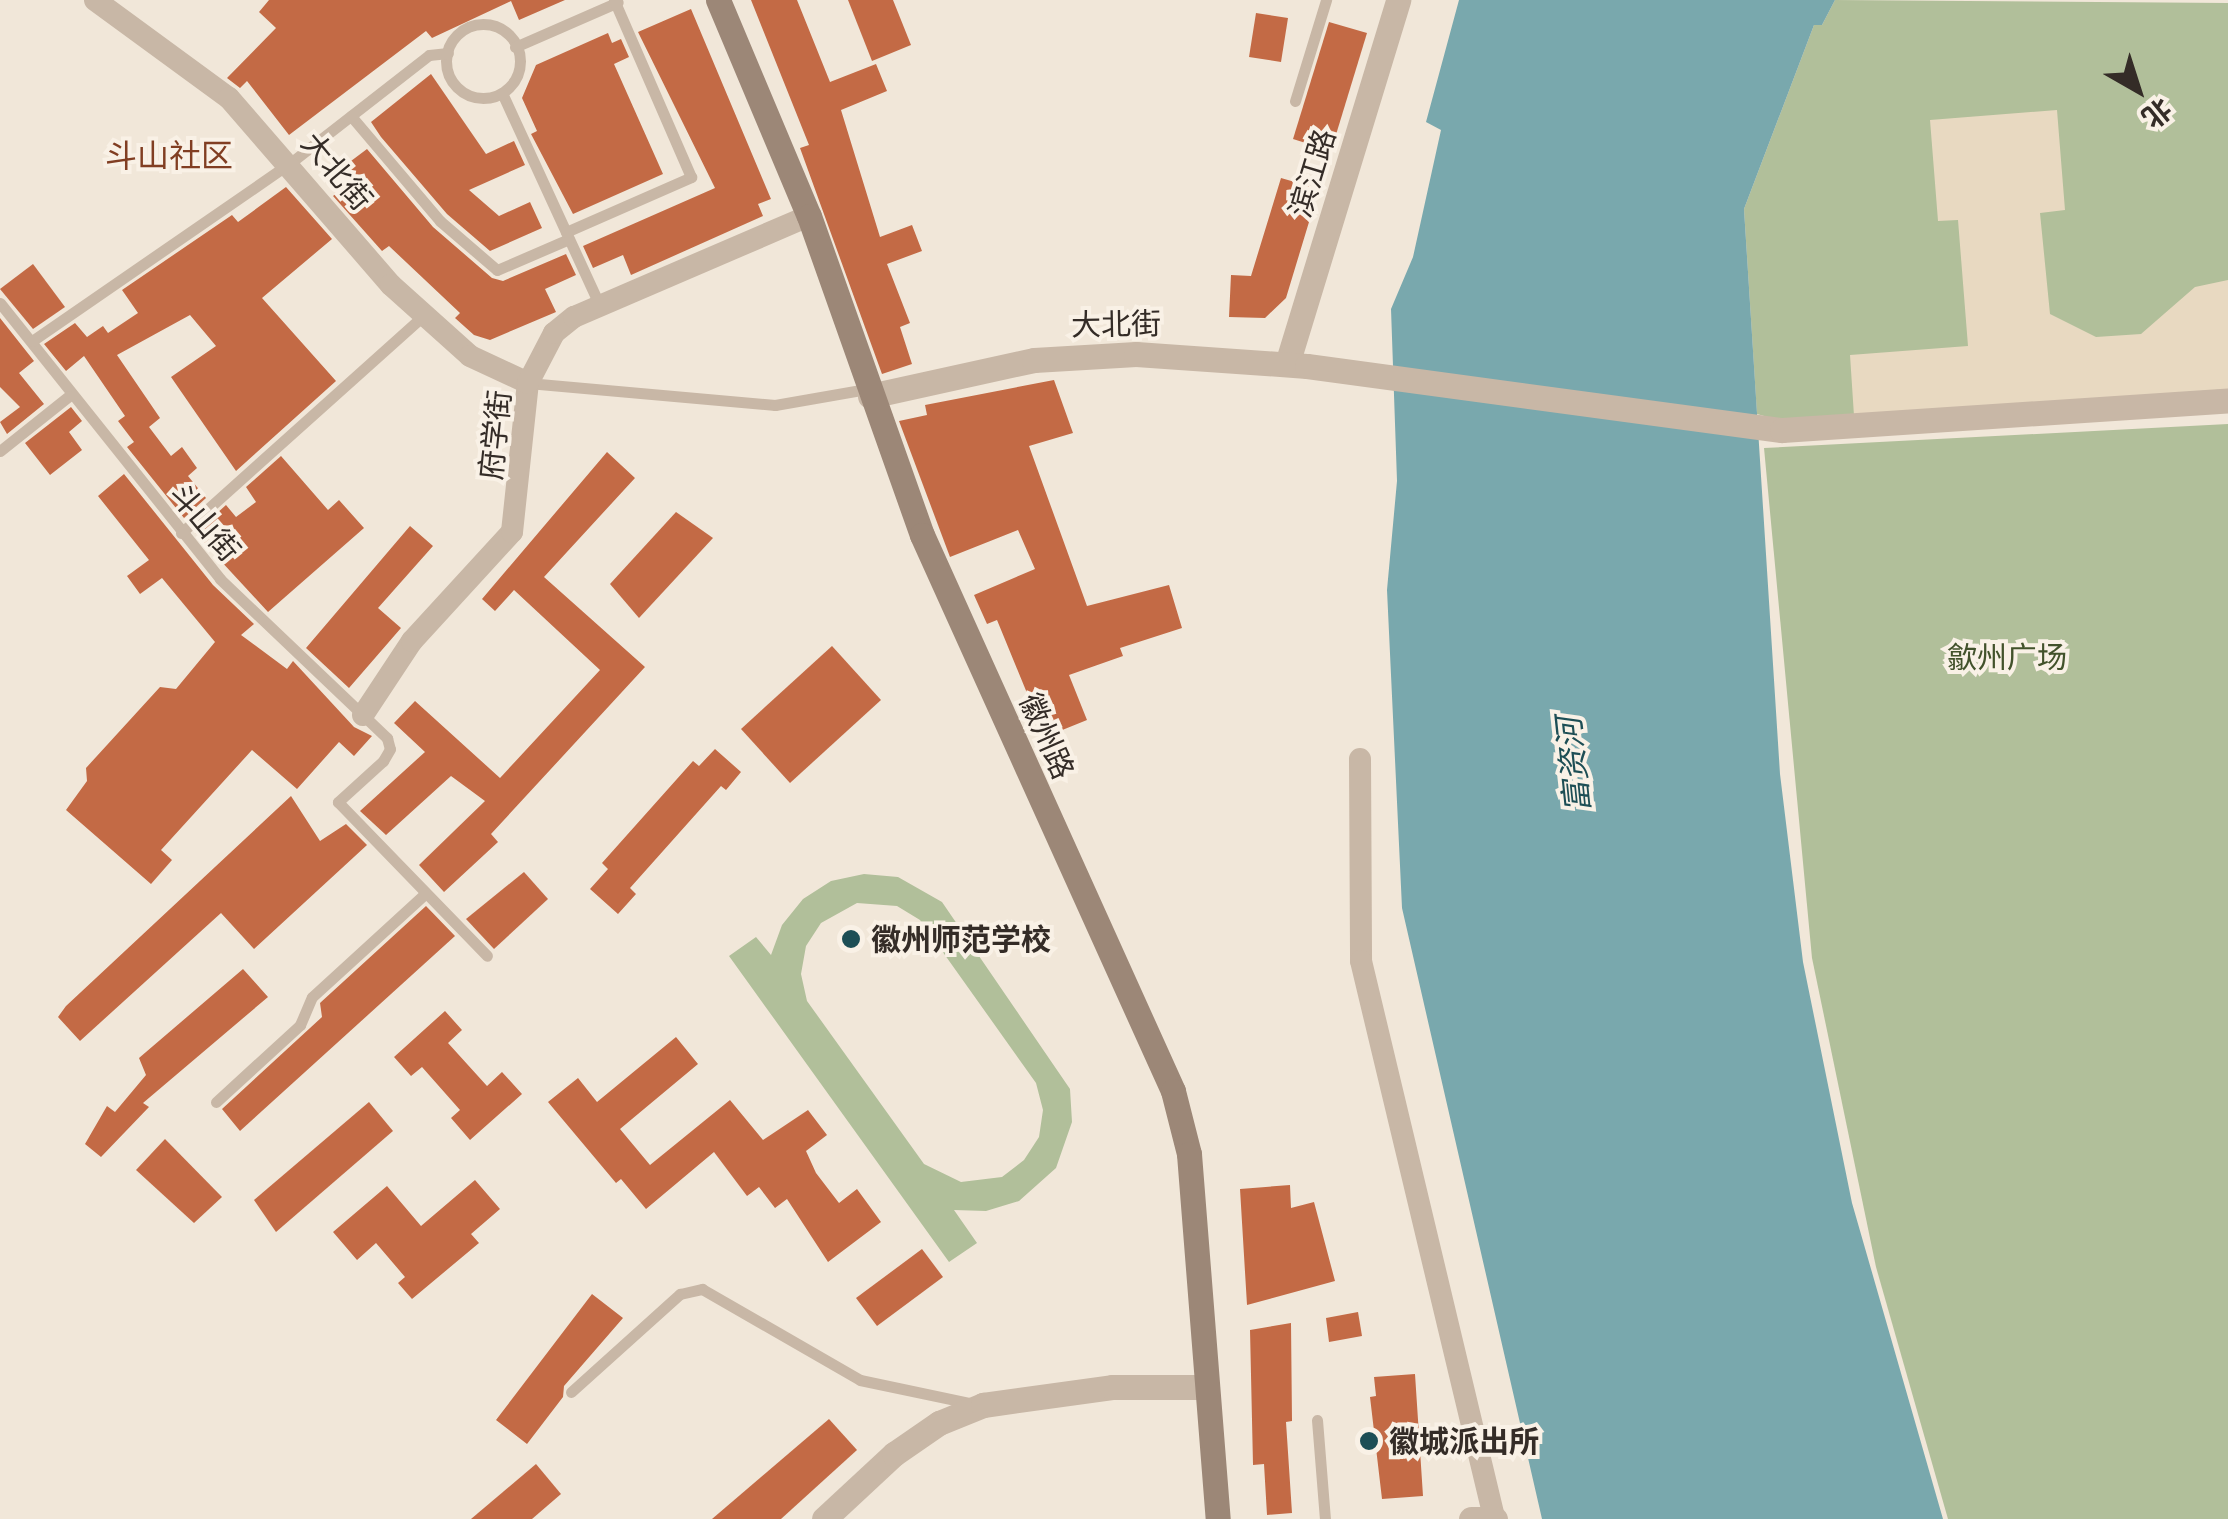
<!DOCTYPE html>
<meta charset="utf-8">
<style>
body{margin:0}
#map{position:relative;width:2228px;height:1519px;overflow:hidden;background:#f1e7d9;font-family:Ubuntu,"Noto Sans SC",sans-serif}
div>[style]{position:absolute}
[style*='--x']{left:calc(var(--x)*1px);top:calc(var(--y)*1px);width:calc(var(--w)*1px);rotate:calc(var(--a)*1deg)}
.green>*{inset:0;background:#b1bf9a}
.plaza>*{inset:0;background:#e8d9c1}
.water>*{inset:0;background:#79a8ad}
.building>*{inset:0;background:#c36a45}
.service>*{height:11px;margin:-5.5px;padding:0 5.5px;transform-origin:5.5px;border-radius:5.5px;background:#c8b7a6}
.service>.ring{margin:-5.5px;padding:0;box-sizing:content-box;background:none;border:11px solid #c8b7a6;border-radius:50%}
.minor>*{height:22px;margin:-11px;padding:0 11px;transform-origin:11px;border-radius:11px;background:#c8b7a6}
.tertiary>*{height:25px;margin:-12.5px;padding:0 12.5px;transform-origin:12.5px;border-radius:12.5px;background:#c8b7a6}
.secondary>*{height:25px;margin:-12.5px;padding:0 12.5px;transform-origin:12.5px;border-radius:12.5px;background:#9c8777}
.dots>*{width:28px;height:28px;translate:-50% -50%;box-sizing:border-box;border:5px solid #f9f1e6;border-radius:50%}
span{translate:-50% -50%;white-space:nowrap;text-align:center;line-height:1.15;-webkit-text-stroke:8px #f9f1e6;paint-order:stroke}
.street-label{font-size:30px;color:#342c27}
.park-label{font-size:30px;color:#42522b}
.poi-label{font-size:30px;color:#342c27;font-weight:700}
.left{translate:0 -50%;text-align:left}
.neighbourhood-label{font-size:32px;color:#813e22}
.water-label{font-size:32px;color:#1d4e55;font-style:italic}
.north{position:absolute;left:2088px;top:40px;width:100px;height:100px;-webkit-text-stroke:8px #f9f1e6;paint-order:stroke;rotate:141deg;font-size:28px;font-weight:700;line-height:40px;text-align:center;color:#342c27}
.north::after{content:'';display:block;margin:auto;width:35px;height:45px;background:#342c27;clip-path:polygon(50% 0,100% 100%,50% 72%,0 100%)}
</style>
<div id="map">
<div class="green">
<i style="clip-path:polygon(1835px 0,2228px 3px,2228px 389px,1782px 421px,1757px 414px,1744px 209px,1814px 25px,1822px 25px)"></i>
<i style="clip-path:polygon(2228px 424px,2228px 1519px,1948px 1519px,1876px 1267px,1812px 958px,1764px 448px)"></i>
<i style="clip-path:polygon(evenodd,864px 874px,898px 877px,942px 902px,1070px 1089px,1072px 1122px,1056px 1168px,1019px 1201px,986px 1211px,954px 1210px,977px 1243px,949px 1262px,729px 956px,756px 937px,771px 955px,782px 925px,803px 899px,831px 881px,864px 874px,857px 903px,897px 906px,920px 920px,1036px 1083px,1043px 1110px,1039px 1137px,1024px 1160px,1002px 1177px,961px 1182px,924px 1164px,807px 1001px,801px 974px,806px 946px,821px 923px,857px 903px)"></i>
</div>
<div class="plaza">
<i style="clip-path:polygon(2057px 110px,2065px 210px,2040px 213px,2050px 314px,2096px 337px,2141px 334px,2195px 287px,2228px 280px,2228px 389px,1854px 416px,1850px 355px,1968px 346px,1958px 220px,1938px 221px,1930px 120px)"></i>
</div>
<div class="water">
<i style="clip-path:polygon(1459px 0,1835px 0,1822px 25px,1814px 25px,1744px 209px,1780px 774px,1803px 962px,1852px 1203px,1943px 1519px,1542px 1519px,1402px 908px,1387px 590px,1397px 481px,1391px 309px,1413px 257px,1441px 130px,1426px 122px)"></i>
</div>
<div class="building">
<i style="clip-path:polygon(269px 0,565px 0,519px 20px,511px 1px,432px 38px,426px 31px,289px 135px,247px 81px,240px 88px,227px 78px,276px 28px,259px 12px)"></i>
<i style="clip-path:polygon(751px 0,797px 0,830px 82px,876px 64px,887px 91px,841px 110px,880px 237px,912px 225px,922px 251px,887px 264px,910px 323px,900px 327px,912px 364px,882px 374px,800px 148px,809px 145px)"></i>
<i style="clip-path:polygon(848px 0,893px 0,911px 45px,872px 61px)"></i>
<i style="clip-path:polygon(691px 9px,771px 199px,758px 204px,763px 216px,631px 275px,623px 255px,593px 268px,583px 246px,715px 188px,638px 32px)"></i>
<i style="clip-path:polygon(1256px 13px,1288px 18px,1281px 62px,1249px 57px)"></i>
<i style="clip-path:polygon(1329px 22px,1367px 33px,1331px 151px,1293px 139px)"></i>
<i style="clip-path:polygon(608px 33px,612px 43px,621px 39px,629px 57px,614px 64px,663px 174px,573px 214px,531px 134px,537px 131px,522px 98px,536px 65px)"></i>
<i style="clip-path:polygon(431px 74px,486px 154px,514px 141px,525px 165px,469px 190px,499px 216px,530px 202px,542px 228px,490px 251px,447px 214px,381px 137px,371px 122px)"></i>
<i style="clip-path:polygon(367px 149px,433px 227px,492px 278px,503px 281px,566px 254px,576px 275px,545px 289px,556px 312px,490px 340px,474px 335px,455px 318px,460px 313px,389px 246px,382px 251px,333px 196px,357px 177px,347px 164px)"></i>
<i style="clip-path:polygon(1281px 178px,1319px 189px,1286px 298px,1265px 318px,1229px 317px,1231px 275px,1251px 276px)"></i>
<i style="clip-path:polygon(286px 187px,332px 239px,262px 298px,336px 381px,236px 471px,171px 377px,216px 346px,190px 315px,117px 355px,160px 418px,149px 427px,171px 456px,182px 447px,197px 468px,188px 476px,206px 498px,184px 518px,127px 447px,134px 442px,118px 421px,125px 416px,84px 356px,66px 371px,44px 344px,75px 323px,87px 337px,103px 326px,108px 333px,138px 313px,122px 290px,232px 215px,238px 222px)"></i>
<i style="clip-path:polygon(33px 264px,65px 307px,33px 329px,0 289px)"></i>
<i style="clip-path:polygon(0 318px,34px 361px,19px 373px,44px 404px,7px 434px,0 422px,20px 407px,0 387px)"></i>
<i style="clip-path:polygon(1054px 380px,1073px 433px,1029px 446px,1087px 606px,1169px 585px,1182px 628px,1120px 648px,1123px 656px,1069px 675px,1087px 720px,1045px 737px,997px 620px,987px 624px,974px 595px,1035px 569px,1018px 530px,950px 557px,899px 421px,927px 415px,925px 405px)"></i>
<i style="clip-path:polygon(71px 407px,82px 421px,69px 432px,82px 450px,50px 475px,25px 443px)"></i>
<i style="clip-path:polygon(607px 452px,635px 478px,544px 577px,645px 667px,491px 834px,498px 842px,444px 892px,419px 865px,485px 801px,451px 776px,386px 835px,360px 811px,425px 752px,394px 723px,415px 701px,500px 778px,600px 670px,514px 590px,495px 611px,482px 599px)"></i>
<i style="clip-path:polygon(281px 456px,328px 510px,339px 500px,364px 528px,268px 612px,195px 533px,226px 505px,236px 517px,256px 502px,246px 487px)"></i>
<i style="clip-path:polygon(124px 474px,213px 585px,254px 624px,241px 635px,287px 669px,293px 661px,354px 727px,372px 736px,354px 756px,339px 742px,297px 789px,252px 750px,161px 850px,172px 860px,151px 884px,66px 810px,87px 781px,86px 768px,160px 687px,176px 689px,215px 642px,162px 578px,140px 594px,127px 576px,149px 560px,98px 496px)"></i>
<i style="clip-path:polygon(676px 512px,713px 538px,639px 618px,610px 584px)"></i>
<i style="clip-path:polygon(410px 526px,433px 546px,378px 608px,401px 628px,349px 688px,306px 648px)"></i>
<i style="clip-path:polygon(832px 646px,881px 700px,790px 783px,741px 729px)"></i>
<i style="clip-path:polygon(715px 749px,741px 772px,726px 790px,721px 786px,630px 888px,636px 894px,618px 914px,590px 889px,608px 869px,602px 863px,693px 761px,699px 766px)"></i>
<i style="clip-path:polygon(291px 796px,320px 841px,346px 824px,367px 845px,254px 949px,221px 913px,80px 1041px,58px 1017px,66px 1006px)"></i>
<i style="clip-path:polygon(524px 872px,548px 899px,494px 949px,466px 919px)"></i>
<i style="clip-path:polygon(426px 906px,455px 936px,240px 1131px,222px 1109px,322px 1017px,320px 1003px)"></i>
<i style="clip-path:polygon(243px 969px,268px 997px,143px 1103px,149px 1107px,101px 1157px,85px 1144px,107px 1106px,115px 1112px,146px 1075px,139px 1058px)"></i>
<i style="clip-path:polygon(445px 1011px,462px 1030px,448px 1043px,487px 1086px,502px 1072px,522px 1094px,470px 1140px,451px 1118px,460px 1110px,422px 1067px,411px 1076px,394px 1057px)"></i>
<i style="clip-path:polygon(676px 1037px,698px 1064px,620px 1129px,650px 1165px,730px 1100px,763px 1140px,808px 1110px,827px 1135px,806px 1151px,816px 1173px,839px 1203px,857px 1189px,881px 1222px,828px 1262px,787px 1199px,775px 1208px,759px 1187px,747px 1196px,714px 1152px,646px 1209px,621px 1179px,616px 1183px,548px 1102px,578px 1078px,597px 1102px)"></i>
<i style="clip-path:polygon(369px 1102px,393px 1131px,276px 1232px,254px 1200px)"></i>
<i style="clip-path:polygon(165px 1139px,222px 1197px,194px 1223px,136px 1170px)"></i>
<i style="clip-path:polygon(475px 1180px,500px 1209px,471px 1234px,479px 1243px,412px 1299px,398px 1283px,405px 1277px,376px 1243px,357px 1260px,333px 1232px,387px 1186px,421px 1226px)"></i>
<i style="clip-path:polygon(1290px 1185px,1291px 1208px,1314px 1202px,1335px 1281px,1247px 1305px,1240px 1189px)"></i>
<i style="clip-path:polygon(922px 1249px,943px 1277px,877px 1326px,856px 1298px)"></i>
<i style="clip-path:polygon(592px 1294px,623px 1318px,564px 1386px,563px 1397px,527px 1444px,496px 1420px)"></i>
<i style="clip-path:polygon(1358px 1312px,1362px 1336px,1329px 1342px,1326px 1318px)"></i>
<i style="clip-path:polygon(1291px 1323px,1292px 1421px,1286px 1422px,1292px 1513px,1267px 1515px,1264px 1464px,1253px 1465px,1250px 1330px)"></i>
<i style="clip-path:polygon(1415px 1374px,1423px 1496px,1382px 1499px,1370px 1397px,1376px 1396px,1374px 1377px)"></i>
<i style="clip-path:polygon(829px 1419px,857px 1450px,781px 1519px,712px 1519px)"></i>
<i style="clip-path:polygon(536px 1464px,561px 1494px,532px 1519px,471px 1519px)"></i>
</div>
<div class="service">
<i class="ring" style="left:446px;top:24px;width:63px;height:63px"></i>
<i style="--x:515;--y:47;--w:112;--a:-23.6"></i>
<i style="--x:502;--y:93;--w:234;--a:65.3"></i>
<i style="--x:1295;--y:101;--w:106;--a:-72.9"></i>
<i style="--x:351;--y:116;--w:138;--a:49.7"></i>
<i style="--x:440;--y:221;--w:75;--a:40.7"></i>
<i style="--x:497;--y:270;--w:78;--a:-23.3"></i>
<i style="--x:566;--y:232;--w:137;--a:-23.7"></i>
<i style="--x:691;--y:177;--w:193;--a:-113.5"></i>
<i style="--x:0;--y:303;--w:353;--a:51.4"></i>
<i style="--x:220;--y:579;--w:231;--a:43.6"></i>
<i style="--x:387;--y:738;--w:11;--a:75"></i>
<i style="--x:390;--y:749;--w:14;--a:120"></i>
<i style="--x:383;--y:761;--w:61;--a:137.7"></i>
<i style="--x:338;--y:802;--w:214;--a:45.9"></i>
<i style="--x:32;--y:341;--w:312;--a:-34.6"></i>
<i style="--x:289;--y:164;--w:177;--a:-37.9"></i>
<i style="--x:429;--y:55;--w:19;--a:-6"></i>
<i style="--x:528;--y:383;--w:248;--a:5.1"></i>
<i style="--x:775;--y:405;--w:93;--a:-9.9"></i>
<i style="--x:0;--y:451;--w:88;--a:-38.6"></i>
<i style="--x:181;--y:533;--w:326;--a:-41.9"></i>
<i style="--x:216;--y:1102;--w:114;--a:-42.5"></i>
<i style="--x:300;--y:1025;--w:30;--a:-67"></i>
<i style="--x:312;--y:997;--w:154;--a:-42.4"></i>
<i style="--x:571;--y:1392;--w:147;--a:-42"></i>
<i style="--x:680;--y:1294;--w:23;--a:-13"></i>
<i style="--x:702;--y:1289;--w:182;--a:29.9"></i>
<i style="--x:860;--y:1380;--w:116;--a:11.9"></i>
<i style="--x:1317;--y:1420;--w:99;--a:85.4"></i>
</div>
<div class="minor">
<i style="--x:95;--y:0;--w:166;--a:36.2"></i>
<i style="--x:229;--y:98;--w:247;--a:49.1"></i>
<i style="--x:391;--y:285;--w:106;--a:41.9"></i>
<i style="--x:470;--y:356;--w:64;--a:25"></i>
<i style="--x:363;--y:715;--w:89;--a:-56.5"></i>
<i style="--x:412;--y:641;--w:148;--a:-47.5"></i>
<i style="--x:512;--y:532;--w:150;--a:-83.9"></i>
<i style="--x:528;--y:383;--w:56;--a:-62.5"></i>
<i style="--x:554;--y:333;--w:26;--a:-39"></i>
<i style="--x:574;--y:317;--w:256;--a:-23.3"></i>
<i style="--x:1360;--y:759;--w:202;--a:89.7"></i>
<i style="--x:1361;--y:961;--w:572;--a:76.55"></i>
</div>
<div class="tertiary">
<i style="--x:1287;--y:364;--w:381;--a:-73"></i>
<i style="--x:870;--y:396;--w:168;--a:-12.4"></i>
<i style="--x:1034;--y:360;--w:102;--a:-3.4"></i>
<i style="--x:1136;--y:354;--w:171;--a:4"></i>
<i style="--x:1307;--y:366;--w:479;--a:7.7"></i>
<i style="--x:1782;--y:430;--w:447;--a:-3.8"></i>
<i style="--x:824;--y:1519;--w:96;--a:-42.9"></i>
<i style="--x:894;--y:1454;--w:55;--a:-34.6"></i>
<i style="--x:939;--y:1423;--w:48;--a:-22.2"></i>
<i style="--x:983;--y:1405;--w:130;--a:-7.9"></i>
<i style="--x:1112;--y:1387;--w:95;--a:0"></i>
<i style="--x:1471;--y:1519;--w:24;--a:0"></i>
</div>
<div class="secondary">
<i style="--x:718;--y:0;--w:234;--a:67.2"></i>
<i style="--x:809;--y:216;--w:338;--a:70.5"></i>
<i style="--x:922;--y:535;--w:610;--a:65.7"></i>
<i style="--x:1173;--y:1091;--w:65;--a:75.7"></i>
<i style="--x:1189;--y:1154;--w:366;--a:85.5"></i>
</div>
<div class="dots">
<i style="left:851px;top:939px;background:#1d4e55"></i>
<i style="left:1369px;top:1441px;background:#1d4e55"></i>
</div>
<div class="street-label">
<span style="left:337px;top:171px;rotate:50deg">大北街</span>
<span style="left:1312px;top:173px;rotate:-73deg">滨江路</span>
<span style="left:1116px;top:324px;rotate:-1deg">大北街</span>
<span style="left:495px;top:435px;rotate:-84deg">府学街</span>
<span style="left:205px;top:522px;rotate:50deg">斗山街</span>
<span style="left:1047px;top:736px;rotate:66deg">徽州路</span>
</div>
<div class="park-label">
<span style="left:2007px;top:657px">歙州广场</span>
</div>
<div class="poi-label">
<span class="left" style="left:871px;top:939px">徽州师范学校</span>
<span class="left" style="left:1389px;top:1441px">徽城派出所</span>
</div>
<div class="neighbourhood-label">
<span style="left:169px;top:155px">斗山社区</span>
</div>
<div class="water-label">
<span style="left:1573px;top:765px;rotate:-96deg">富资河</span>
</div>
<div class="north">北</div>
</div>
